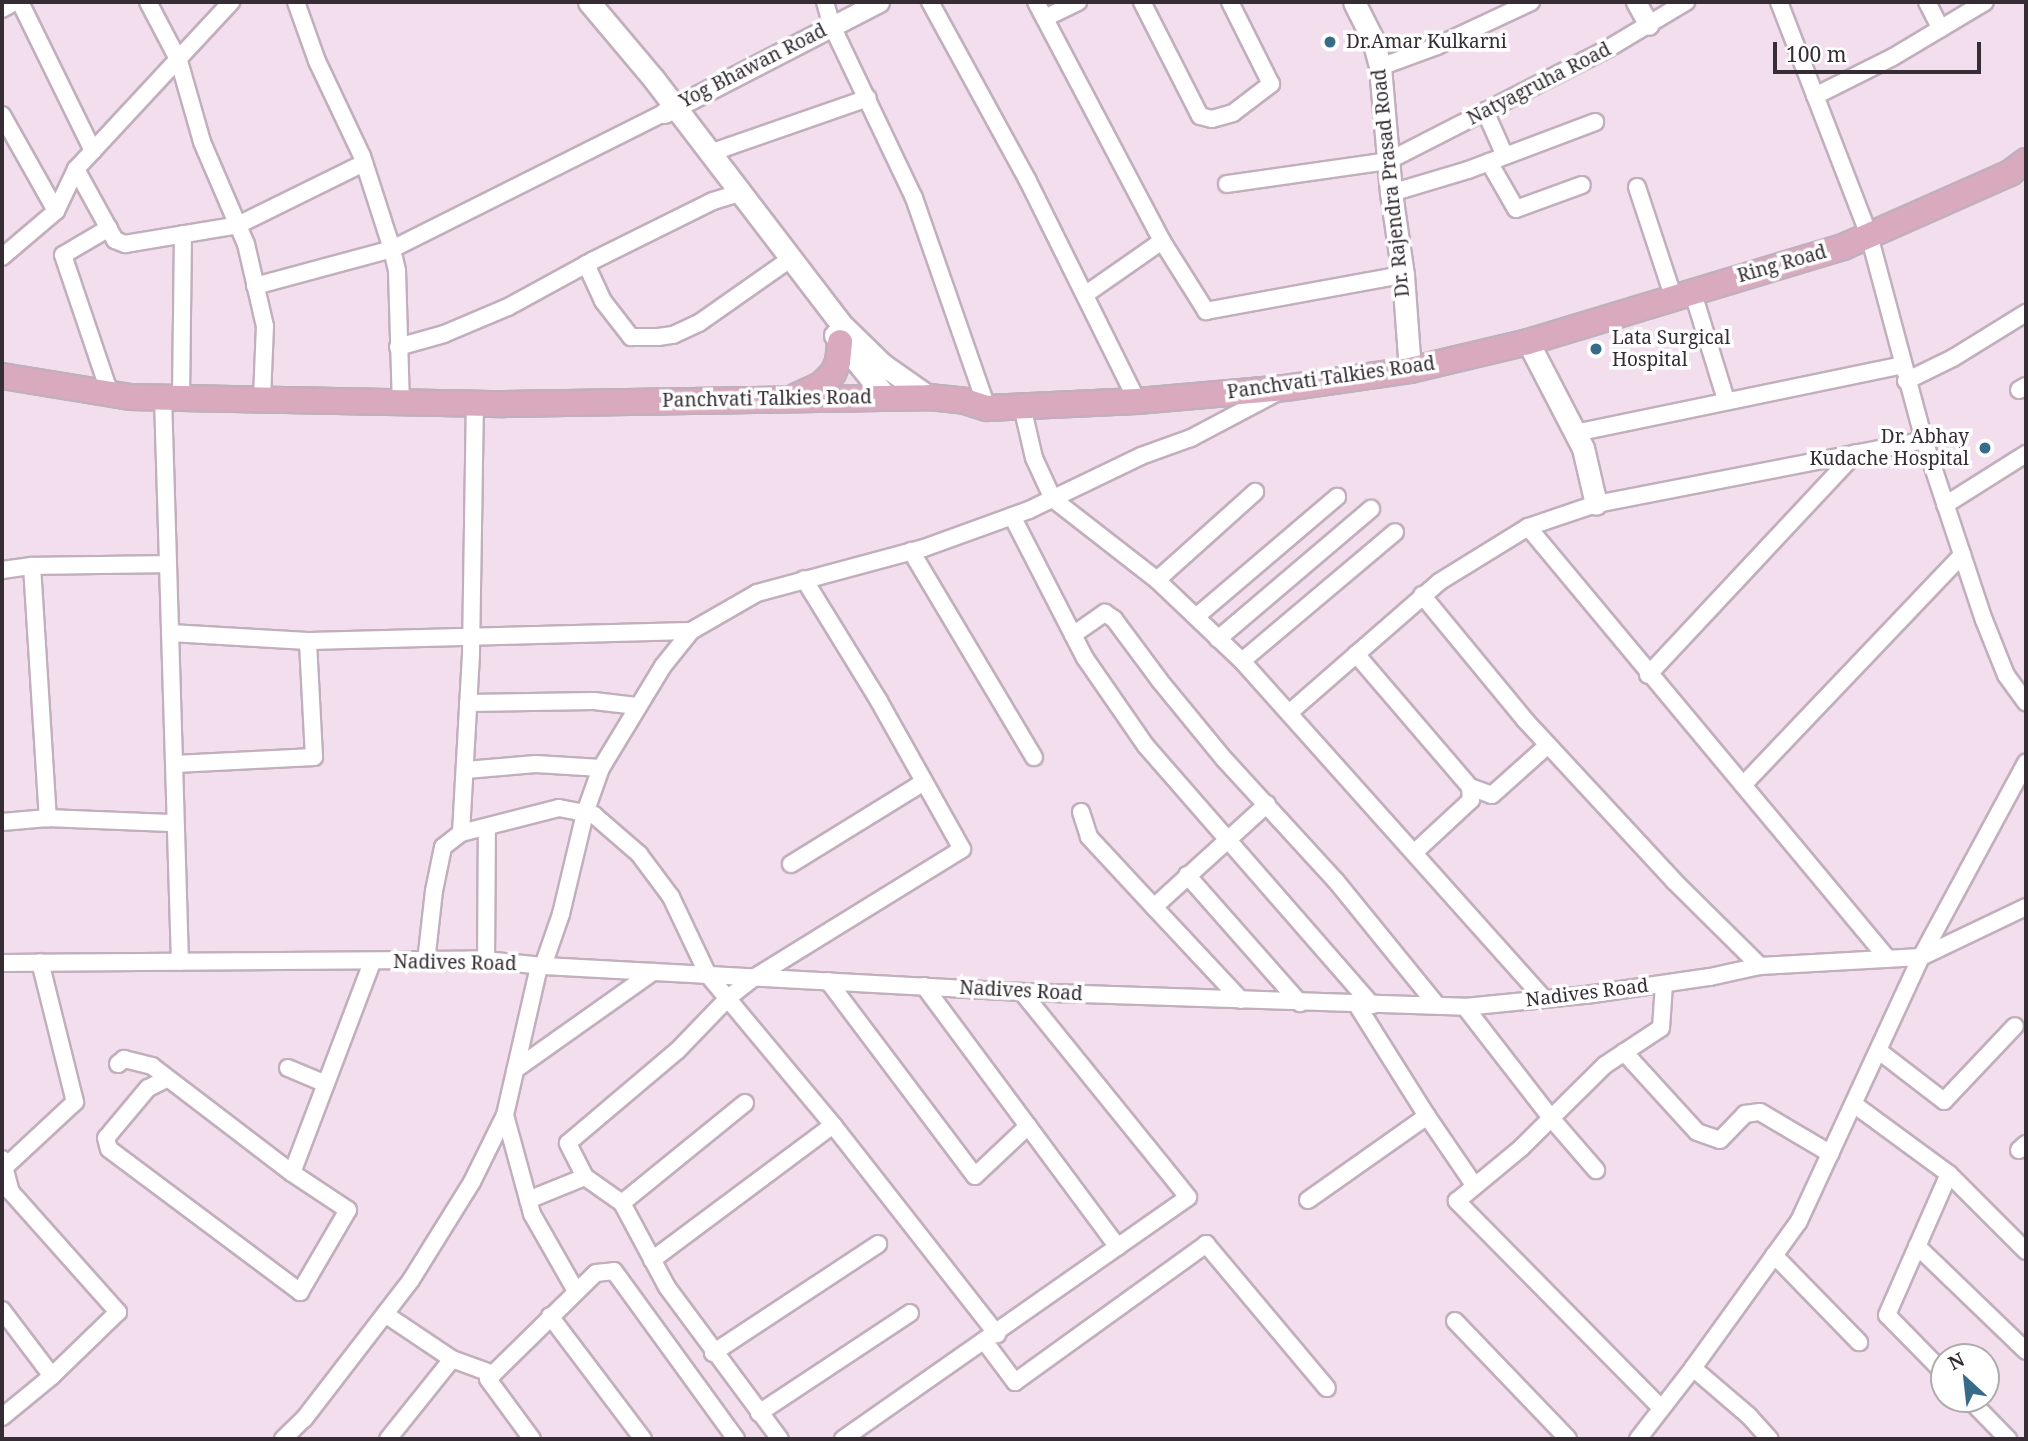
<!DOCTYPE html>
<style>
body{margin:0}
#map{position:relative;width:2028px;height:1441px;overflow:hidden;background:#f3deed;font-family:"Noto Serif",serif}
div>[style]{position:absolute}
[style*='--x']{left:calc(var(--x)*1px);top:calc(var(--y)*1px);width:calc(var(--w)*1px);rotate:calc(var(--a)*1deg)}
.roads{filter:drop-shadow(2px 0 #c2afbd) drop-shadow(-2px 0 #c2afbd) drop-shadow(0 2px #c2afbd) drop-shadow(0 -2px #c2afbd)}
.minor>*{height:16px;margin:-8px;padding:0 8px;transform-origin:8px;border-radius:8px;background:#fff}
.tertiary>*{height:19px;margin:-9.5px;padding:0 9.5px;transform-origin:9.5px;border-radius:9.5px;background:#fff}
.secondary>*{height:21px;margin:-10.5px;padding:0 10.5px;transform-origin:10.5px;border-radius:10.5px;background:#fff}
.primary>*{height:24px;margin:-12px;padding:0 12px;transform-origin:12px;border-radius:12px;background:#d9aabd}
.dots>*{width:19px;height:19px;translate:-50% -50%;box-sizing:border-box;border:4px solid #fff;border-radius:50%}
span{translate:-50% -50%;white-space:nowrap;text-align:center;line-height:1.15;-webkit-text-stroke:7px #fff;paint-order:stroke}
.poi-label{font-size:19px;color:#352d33}
.left{translate:0 -50%;text-align:left}
.right{translate:-100% -50%;text-align:right}
.street-label{font-size:19px;color:#352d33}
.frame{position:absolute;inset:0;border:4px solid #352d33;pointer-events:none}
.north{position:absolute;left:1930px;top:1343px;width:70px;height:70px;box-sizing:border-box;background:#fff;border:2px solid #aeabad;border-radius:50%;rotate:333deg;font-size:19px;font-weight:700;line-height:28px;text-align:center;color:#352d33}
.north::after{content:'';display:block;margin:auto;width:24px;height:32px;background:#376c88;clip-path:polygon(50% 0,100% 100%,50% 72%,0 100%)}
.scale{position:absolute;left:1773px;top:42px;width:208px;height:32px;box-sizing:border-box;border:4px solid #352d33;border-top:0;padding-left:9px;font-size:21px;line-height:24px;white-space:nowrap;color:#352d33;-webkit-text-stroke:5px #fff;paint-order:stroke}
</style>
<div id="map">
<div class="roads">
<div class="minor">
<i style="--x:20;--y:2;--w:166;--a:63.9"></i>
<i style="--x:148;--y:2;--w:67;--a:62.3"></i>
<i style="--x:179;--y:61;--w:84;--a:74.1"></i>
<i style="--x:202;--y:142;--w:111;--a:66.7"></i>
<i style="--x:246;--y:244;--w:84;--a:77"></i>
<i style="--x:265;--y:326;--w:73;--a:92.4"></i>
<i style="--x:296;--y:2;--w:63;--a:70.4"></i>
<i style="--x:317;--y:61;--w:105;--a:64.7"></i>
<i style="--x:362;--y:156;--w:98;--a:72.1"></i>
<i style="--x:392;--y:249;--w:23;--a:77"></i>
<i style="--x:397;--y:271;--w:131;--a:88.3"></i>
<i style="--x:825;--y:2;--w:25;--a:74"></i>
<i style="--x:832;--y:26;--w:191;--a:64.5"></i>
<i style="--x:914;--y:198;--w:222;--a:70.8"></i>
<i style="--x:930;--y:2;--w:202;--a:61.3"></i>
<i style="--x:1027;--y:179;--w:248;--a:63.6"></i>
<i style="--x:1036;--y:2;--w:270;--a:62.2"></i>
<i style="--x:1162;--y:241;--w:93;--a:145.1"></i>
<i style="--x:1142;--y:2;--w:128;--a:63"></i>
<i style="--x:1200;--y:116;--w:12;--a:14"></i>
<i style="--x:1212;--y:119;--w:22;--a:-16"></i>
<i style="--x:1233;--y:113;--w:48;--a:-37.3"></i>
<i style="--x:1271;--y:84;--w:92;--a:-116.6"></i>
<i style="--x:1779;--y:2;--w:250;--a:68.9"></i>
<i style="--x:1869;--y:235;--w:212;--a:75"></i>
<i style="--x:1924;--y:440;--w:190;--a:71.6"></i>
<i style="--x:1984;--y:620;--w:59;--a:68.2"></i>
<i style="--x:2006;--y:675;--w:34;--a:54"></i>
<i style="--x:1927;--y:2;--w:30;--a:63"></i>
<i style="--x:2;--y:9;--w:14;--a:-30"></i>
<i style="--x:1045;--y:18;--w:37;--a:-26"></i>
<i style="--x:1380;--y:67;--w:61;--a:-20.2"></i>
<i style="--x:1437;--y:46;--w:104;--a:-25.1"></i>
<i style="--x:1815;--y:96;--w:87;--a:-26.6"></i>
<i style="--x:1893;--y:57;--w:107;--a:-30.9"></i>
<i style="--x:1485;--y:111;--w:49;--a:66"></i>
<i style="--x:2;--y:115;--w:110;--a:60.6"></i>
<i style="--x:710;--y:153;--w:167;--a:-19.2"></i>
<i style="--x:1489;--y:162;--w:54;--a:60.1"></i>
<i style="--x:1516;--y:209;--w:70;--a:-20"></i>
<i style="--x:76;--y:169;--w:81;--a:61.2"></i>
<i style="--x:115;--y:240;--w:11;--a:22"></i>
<i style="--x:125;--y:244;--w:115;--a:-9.5"></i>
<i style="--x:238;--y:225;--w:140;--a:-26.2"></i>
<i style="--x:1227;--y:184;--w:163;--a:-8.1"></i>
<i style="--x:1388;--y:161;--w:248;--a:-27.1"></i>
<i style="--x:1609;--y:48;--w:90;--a:-30.9"></i>
<i style="--x:1637;--y:187;--w:115;--a:71.7"></i>
<i style="--x:1391;--y:193;--w:80;--a:-16.6"></i>
<i style="--x:1468;--y:170;--w:136;--a:-20.7"></i>
<i style="--x:109;--y:228;--w:53;--a:149.6"></i>
<i style="--x:63;--y:255;--w:147;--a:71.3"></i>
<i style="--x:1162;--y:241;--w:83;--a:57.8"></i>
<i style="--x:1206;--y:311;--w:200;--a:-10.4"></i>
<i style="--x:2;--y:257;--w:71;--a:-40.4"></i>
<i style="--x:56;--y:211;--w:47;--a:-64.5"></i>
<i style="--x:76;--y:169;--w:228;--a:-47.1"></i>
<i style="--x:586;--y:264;--w:41;--a:65.3"></i>
<i style="--x:603;--y:301;--w:46;--a:52.1"></i>
<i style="--x:631;--y:337;--w:27;--a:0"></i>
<i style="--x:658;--y:337;--w:15;--a:-8"></i>
<i style="--x:673;--y:335;--w:29;--a:-25"></i>
<i style="--x:699;--y:323;--w:111;--a:-35.1"></i>
<i style="--x:255;--y:286;--w:142;--a:-15.1"></i>
<i style="--x:392;--y:249;--w:304;--a:-26.6"></i>
<i style="--x:1692;--y:290;--w:115;--a:72.8"></i>
<i style="--x:398;--y:347;--w:48;--a:-15.8"></i>
<i style="--x:444;--y:334;--w:69;--a:-22.9"></i>
<i style="--x:508;--y:307;--w:96;--a:-28.7"></i>
<i style="--x:592;--y:261;--w:135;--a:-26.4"></i>
<i style="--x:713;--y:201;--w:28;--a:-17"></i>
<i style="--x:1906;--y:381;--w:52;--a:-26.1"></i>
<i style="--x:1953;--y:358;--w:86;--a:-31.7"></i>
<i style="--x:2019;--y:390;--w:8;--a:-30"></i>
<i style="--x:163;--y:397;--w:565;--a:88.28"></i>
<i style="--x:181;--y:398;--w:164;--a:-89.3"></i>
<i style="--x:1022;--y:406;--w:53;--a:77"></i>
<i style="--x:1034;--y:458;--w:45;--a:65.1"></i>
<i style="--x:1053;--y:499;--w:132;--a:37.9"></i>
<i style="--x:1157;--y:580;--w:117;--a:43.6"></i>
<i style="--x:1242;--y:661;--w:452;--a:48.2"></i>
<i style="--x:1575;--y:433;--w:334;--a:-11.7"></i>
<i style="--x:1945;--y:505;--w:96;--a:-32.2"></i>
<i style="--x:1012;--y:516;--w:160;--a:62.8"></i>
<i style="--x:1085;--y:658;--w:107;--a:55.3"></i>
<i style="--x:1146;--y:746;--w:344;--a:48.9"></i>
<i style="--x:1528;--y:527;--w:562;--a:50.19"></i>
<i style="--x:911;--y:551;--w:240;--a:59.2"></i>
<i style="--x:32;--y:566;--w:253;--a:86.4"></i>
<i style="--x:2;--y:570;--w:30;--a:-8"></i>
<i style="--x:32;--y:566;--w:135;--a:-0.8"></i>
<i style="--x:1157;--y:580;--w:132;--a:-41.9"></i>
<i style="--x:1422;--y:595;--w:162;--a:50.5"></i>
<i style="--x:1525;--y:720;--w:219;--a:47.2"></i>
<i style="--x:1674;--y:881;--w:121;--a:44.7"></i>
<i style="--x:1197;--y:616;--w:184;--a:-40.4"></i>
<i style="--x:170;--y:633;--w:138;--a:3.3"></i>
<i style="--x:1073;--y:635;--w:39;--a:-35"></i>
<i style="--x:1105;--y:613;--w:11;--a:34"></i>
<i style="--x:1114;--y:619;--w:77;--a:53.4"></i>
<i style="--x:1160;--y:681;--w:102;--a:50.6"></i>
<i style="--x:1225;--y:760;--w:164;--a:47.5"></i>
<i style="--x:1336;--y:881;--w:159;--a:50.9"></i>
<i style="--x:1218;--y:639;--w:201;--a:-40.4"></i>
<i style="--x:1356;--y:654;--w:175;--a:49.4"></i>
<i style="--x:1470;--y:787;--w:13;--a:86"></i>
<i style="--x:1471;--y:800;--w:76;--a:137.1"></i>
<i style="--x:1242;--y:661;--w:200;--a:-40.1"></i>
<i style="--x:1648;--y:675;--w:304;--a:-46.9"></i>
<i style="--x:468;--y:703;--w:126;--a:-0.9"></i>
<i style="--x:594;--y:701;--w:43;--a:6.6"></i>
<i style="--x:1289;--y:713;--w:199;--a:-41.1"></i>
<i style="--x:1439;--y:582;--w:105;--a:-31.7"></i>
<i style="--x:1528;--y:527;--w:72;--a:-18.7"></i>
<i style="--x:1596;--y:504;--w:334;--a:-11"></i>
<i style="--x:175;--y:764;--w:139;--a:-2.9"></i>
<i style="--x:314;--y:757;--w:116;--a:-93"></i>
<i style="--x:308;--y:641;--w:383;--a:-1.5"></i>
<i style="--x:466;--y:770;--w:70;--a:-4.9"></i>
<i style="--x:536;--y:764;--w:65;--a:3.5"></i>
<i style="--x:1743;--y:785;--w:318;--a:-46.4"></i>
<i style="--x:1470;--y:787;--w:23;--a:20"></i>
<i style="--x:1492;--y:795;--w:75;--a:-41.8"></i>
<i style="--x:1081;--y:812;--w:26;--a:72"></i>
<i style="--x:1089;--y:837;--w:96;--a:47.1"></i>
<i style="--x:2;--y:822;--w:46;--a:-5"></i>
<i style="--x:48;--y:818;--w:127;--a:2.3"></i>
<i style="--x:461;--y:833;--w:180;--a:-86.8"></i>
<i style="--x:471;--y:653;--w:250;--a:-89.1"></i>
<i style="--x:791;--y:864;--w:156;--a:-31.7"></i>
<i style="--x:1187;--y:875;--w:171;--a:48.6"></i>
<i style="--x:486;--y:960;--w:132;--a:-89.6"></i>
<i style="--x:426;--y:962;--w:71;--a:-83.6"></i>
<i style="--x:434;--y:891;--w:45;--a:-78.4"></i>
<i style="--x:443;--y:847;--w:23;--a:-38"></i>
<i style="--x:461;--y:833;--w:101;--a:-14.3"></i>
<i style="--x:559;--y:808;--w:36;--a:11"></i>
<i style="--x:594;--y:815;--w:60;--a:40.9"></i>
<i style="--x:639;--y:854;--w:54;--a:53.3"></i>
<i style="--x:671;--y:897;--w:86;--a:64.6"></i>
<i style="--x:708;--y:975;--w:195;--a:50.2"></i>
<i style="--x:833;--y:1125;--w:266;--a:51.9"></i>
<i style="--x:2;--y:963;--w:484;--a:-0.4"></i>
<i style="--x:486;--y:960;--w:57;--a:6"></i>
<i style="--x:543;--y:966;--w:480;--a:3.1"></i>
<i style="--x:1022;--y:992;--w:443;--a:1.9"></i>
<i style="--x:1465;--y:1007;--w:122;--a:-5.7"></i>
<i style="--x:1586;--y:995;--w:125;--a:-8.3"></i>
<i style="--x:1710;--y:977;--w:51;--a:-12.4"></i>
<i style="--x:1760;--y:966;--w:161;--a:-3.2"></i>
<i style="--x:1921;--y:957;--w:116;--a:-25.5"></i>
<i style="--x:543;--y:966;--w:55;--a:-70.9"></i>
<i style="--x:561;--y:914;--w:104;--a:-76.6"></i>
<i style="--x:585;--y:813;--w:48;--a:-70.4"></i>
<i style="--x:601;--y:768;--w:119;--a:-58.7"></i>
<i style="--x:663;--y:666;--w:45;--a:-51.3"></i>
<i style="--x:691;--y:631;--w:76;--a:-29.9"></i>
<i style="--x:757;--y:593;--w:173;--a:-15.1"></i>
<i style="--x:924;--y:548;--w:112;--a:-19.9"></i>
<i style="--x:1029;--y:510;--w:124;--a:-25.7"></i>
<i style="--x:1141;--y:456;--w:53;--a:-19.8"></i>
<i style="--x:1191;--y:438;--w:96;--a:-27.9"></i>
<i style="--x:828;--y:981;--w:244;--a:53"></i>
<i style="--x:975;--y:1176;--w:73;--a:-43.3"></i>
<i style="--x:924;--y:986;--w:325;--a:53.4"></i>
<i style="--x:1241;--y:1000;--w:127;--a:-133.1"></i>
<i style="--x:1154;--y:907;--w:153;--a:-42.3"></i>
<i style="--x:1357;--y:1005;--w:131;--a:57.8"></i>
<i style="--x:1465;--y:1007;--w:140;--a:52.2"></i>
<i style="--x:1551;--y:1118;--w:69;--a:49.1"></i>
<i style="--x:1879;--y:1051;--w:82;--a:37.6"></i>
<i style="--x:1944;--y:1101;--w:103;--a:-46.6"></i>
<i style="--x:1624;--y:1052;--w:108;--a:47.6"></i>
<i style="--x:1697;--y:1132;--w:24;--a:19"></i>
<i style="--x:1720;--y:1140;--w:36;--a:-46"></i>
<i style="--x:1745;--y:1114;--w:15;--a:-8"></i>
<i style="--x:1760;--y:1112;--w:82;--a:30.6"></i>
<i style="--x:118;--y:1064;--w:8;--a:-40"></i>
<i style="--x:124;--y:1059;--w:29;--a:14"></i>
<i style="--x:152;--y:1066;--w:176;--a:37.4"></i>
<i style="--x:292;--y:1173;--w:226;--a:-69.2"></i>
<i style="--x:288;--y:1068;--w:41;--a:22.8"></i>
<i style="--x:516;--y:1069;--w:168;--a:-35.3"></i>
<i style="--x:166;--y:1079;--w:20;--a:153"></i>
<i style="--x:148;--y:1088;--w:65;--a:130"></i>
<i style="--x:106;--y:1138;--w:11;--a:75"></i>
<i style="--x:109;--y:1149;--w:239;--a:36.8"></i>
<i style="--x:300;--y:1292;--w:95;--a:-59.7"></i>
<i style="--x:348;--y:1210;--w:67;--a:-146.5"></i>
<i style="--x:745;--y:1103;--w:159;--a:140.9"></i>
<i style="--x:622;--y:1203;--w:45;--a:-144.9"></i>
<i style="--x:585;--y:1177;--w:38;--a:-117"></i>
<i style="--x:568;--y:1143;--w:143;--a:-40.2"></i>
<i style="--x:677;--y:1051;--w:74;--a:-46.1"></i>
<i style="--x:728;--y:998;--w:34;--a:-38"></i>
<i style="--x:755;--y:977;--w:243;--a:-31.7"></i>
<i style="--x:962;--y:849;--w:170;--a:-119.3"></i>
<i style="--x:879;--y:701;--w:143;--a:-121.6"></i>
<i style="--x:1855;--y:1105;--w:117;--a:36.3"></i>
<i style="--x:1949;--y:1174;--w:109;--a:45"></i>
<i style="--x:505;--y:1115;--w:103;--a:74.7"></i>
<i style="--x:532;--y:1214;--w:89;--a:60.3"></i>
<i style="--x:2019;--y:1150;--w:9;--a:-41"></i>
<i style="--x:2;--y:1159;--w:34;--a:75"></i>
<i style="--x:11;--y:1192;--w:161;--a:48.3"></i>
<i style="--x:118;--y:1312;--w:92;--a:135.9"></i>
<i style="--x:4;--y:1168;--w:97;--a:-42.9"></i>
<i style="--x:75;--y:1102;--w:144;--a:-104"></i>
<i style="--x:528;--y:1200;--w:61;--a:-22"></i>
<i style="--x:1308;--y:1200;--w:146;--a:-35.2"></i>
<i style="--x:1427;--y:1116;--w:83;--a:55.7"></i>
<i style="--x:622;--y:1203;--w:95;--a:61.8"></i>
<i style="--x:667;--y:1287;--w:189;--a:53.4"></i>
<i style="--x:1917;--y:1246;--w:151;--a:43.9"></i>
<i style="--x:1774;--y:1255;--w:122;--a:45.7"></i>
<i style="--x:652;--y:1260;--w:226;--a:-36.7"></i>
<i style="--x:2;--y:1310;--w:83;--a:52.9"></i>
<i style="--x:52;--y:1376;--w:65;--a:140.6"></i>
<i style="--x:385;--y:1314;--w:81;--a:33.9"></i>
<i style="--x:550;--y:1316;--w:154;--a:52.9"></i>
<i style="--x:1455;--y:1321;--w:163;--a:46.2"></i>
<i style="--x:985;--y:1342;--w:50;--a:53.1"></i>
<i style="--x:1015;--y:1382;--w:236;--a:-35.8"></i>
<i style="--x:1206;--y:1244;--w:188;--a:50"></i>
<i style="--x:713;--y:1353;--w:198;--a:-33.4"></i>
<i style="--x:1693;--y:1368;--w:74;--a:40.6"></i>
<i style="--x:1749;--y:1416;--w:31;--a:48"></i>
<i style="--x:1944;--y:1373;--w:81;--a:-134.5"></i>
<i style="--x:1887;--y:1315;--w:154;--a:-66.3"></i>
<i style="--x:1969;--y:1399;--w:56;--a:45.7"></i>
<i style="--x:1661;--y:1408;--w:291;--a:-134.6"></i>
<i style="--x:1457;--y:1201;--w:83;--a:-39.6"></i>
<i style="--x:1521;--y:1148;--w:118;--a:-44.7"></i>
<i style="--x:1605;--y:1065;--w:67;--a:-33.5"></i>
<i style="--x:1661;--y:1028;--w:44;--a:-86.1"></i>
<i style="--x:759;--y:1413;--w:181;--a:-33.5"></i>
<i style="--x:283;--y:1439;--w:29;--a:-44"></i>
<i style="--x:304;--y:1419;--w:175;--a:-52.4"></i>
<i style="--x:411;--y:1280;--w:115;--a:-58.1"></i>
<i style="--x:472;--y:1182;--w:75;--a:-63.8"></i>
<i style="--x:505;--y:1115;--w:153;--a:-77.1"></i>
<i style="--x:388;--y:1439;--w:102;--a:-51.3"></i>
<i style="--x:452;--y:1359;--w:44;--a:20.1"></i>
<i style="--x:532;--y:1439;--w:74;--a:-126.3"></i>
<i style="--x:488;--y:1379;--w:151;--a:-44.5"></i>
<i style="--x:596;--y:1273;--w:18;--a:-6"></i>
<i style="--x:614;--y:1271;--w:208;--a:54"></i>
<i style="--x:843;--y:1439;--w:421;--a:-35"></i>
<i style="--x:1188;--y:1197;--w:264;--a:-129"></i>
<i style="--x:1638;--y:1439;--w:90;--a:-52.2"></i>
<i style="--x:1693;--y:1368;--w:181;--a:-54.2"></i>
<i style="--x:1799;--y:1221;--w:291;--a:-65.2"></i>
<i style="--x:1921;--y:957;--w:221;--a:-61.6"></i>
</div>
<div class="tertiary">
<i style="--x:1636;--y:2;--w:26;--a:61"></i>
<i style="--x:664;--y:113;--w:242;--a:-27.3"></i>
</div>
<div class="secondary">
<i style="--x:589;--y:2;--w:99;--a:49.9"></i>
<i style="--x:653;--y:78;--w:308;--a:52.6"></i>
<i style="--x:840;--y:323;--w:59;--a:44.3"></i>
<i style="--x:882;--y:364;--w:57;--a:35.1"></i>
<i style="--x:1354;--y:2;--w:42;--a:63.4"></i>
<i style="--x:1373;--y:40;--w:28;--a:75"></i>
<i style="--x:1380;--y:67;--w:126;--a:85"></i>
<i style="--x:1391;--y:193;--w:83;--a:81.7"></i>
<i style="--x:1403;--y:275;--w:95;--a:85.8"></i>
<i style="--x:835;--y:335;--w:82;--a:50.5"></i>
<i style="--x:1528;--y:342;--w:119;--a:62.6"></i>
<i style="--x:1583;--y:448;--w:57;--a:76.9"></i>
</div>
<div class="primary">
<i style="--x:2;--y:376;--w:130;--a:9.3"></i>
<i style="--x:130;--y:397;--w:374;--a:1.1"></i>
<i style="--x:504;--y:404;--w:425;--a:-0.9"></i>
<i style="--x:929;--y:397;--w:36;--a:6"></i>
<i style="--x:965;--y:401;--w:23;--a:18"></i>
<i style="--x:987;--y:408;--w:150;--a:-2.7"></i>
<i style="--x:1137;--y:401;--w:149;--a:-5"></i>
<i style="--x:1285;--y:388;--w:126;--a:-8.2"></i>
<i style="--x:1410;--y:370;--w:121;--a:-13.3"></i>
<i style="--x:1528;--y:342;--w:329;--a:-16.8"></i>
<i style="--x:1843;--y:247;--w:183;--a:-23.9"></i>
<i style="--x:2010;--y:173;--w:20;--a:-37"></i>
<i style="--x:797;--y:396;--w:26;--a:-25"></i>
<i style="--x:821;--y:385;--w:17;--a:-45"></i>
<i style="--x:833;--y:373;--w:12;--a:-66"></i>
<i style="--x:838;--y:362;--w:20;--a:-84"></i>
</div>
</div>
<div class="dots">
<i style="left:1330px;top:42px;background:#376c88"></i>
<i style="left:1596px;top:349px;background:#376c88"></i>
<i style="left:1985px;top:448px;background:#376c88"></i>
</div>
<div class="poi-label">
<span class="left" style="left:1346px;top:42px">Dr.Amar Kulkarni</span>
<span class="left" style="left:1612px;top:349px">Lata Surgical<br>Hospital</span>
<span class="right" style="left:1969px;top:448px">Dr. Abhay<br>Kudache Hospital</span>
</div>
<div class="street-label">
<span style="left:753px;top:66px;rotate:-27deg">Yog Bhawan Road</span>
<span style="left:1539px;top:84px;rotate:-27deg">Natyagruha Road</span>
<span style="left:1391px;top:183px;rotate:-96deg">Dr. Rajendra Prasad Road</span>
<span style="left:1782px;top:264px;rotate:-16deg">Ring Road</span>
<span style="left:1331px;top:378px;rotate:-8deg">Panchvati Talkies Road</span>
<span style="left:767px;top:399px;rotate:-1deg">Panchvati Talkies Road</span>
<span style="left:455px;top:963px;rotate:1deg">Nadives Road</span>
<span style="left:1021px;top:991px;rotate:3deg">Nadives Road</span>
<span style="left:1587px;top:993px;rotate:-7deg">Nadives Road</span>
</div>
<div class="frame"></div>
<div class="north">N</div>
<div class="scale">100 m</div>
</div>
